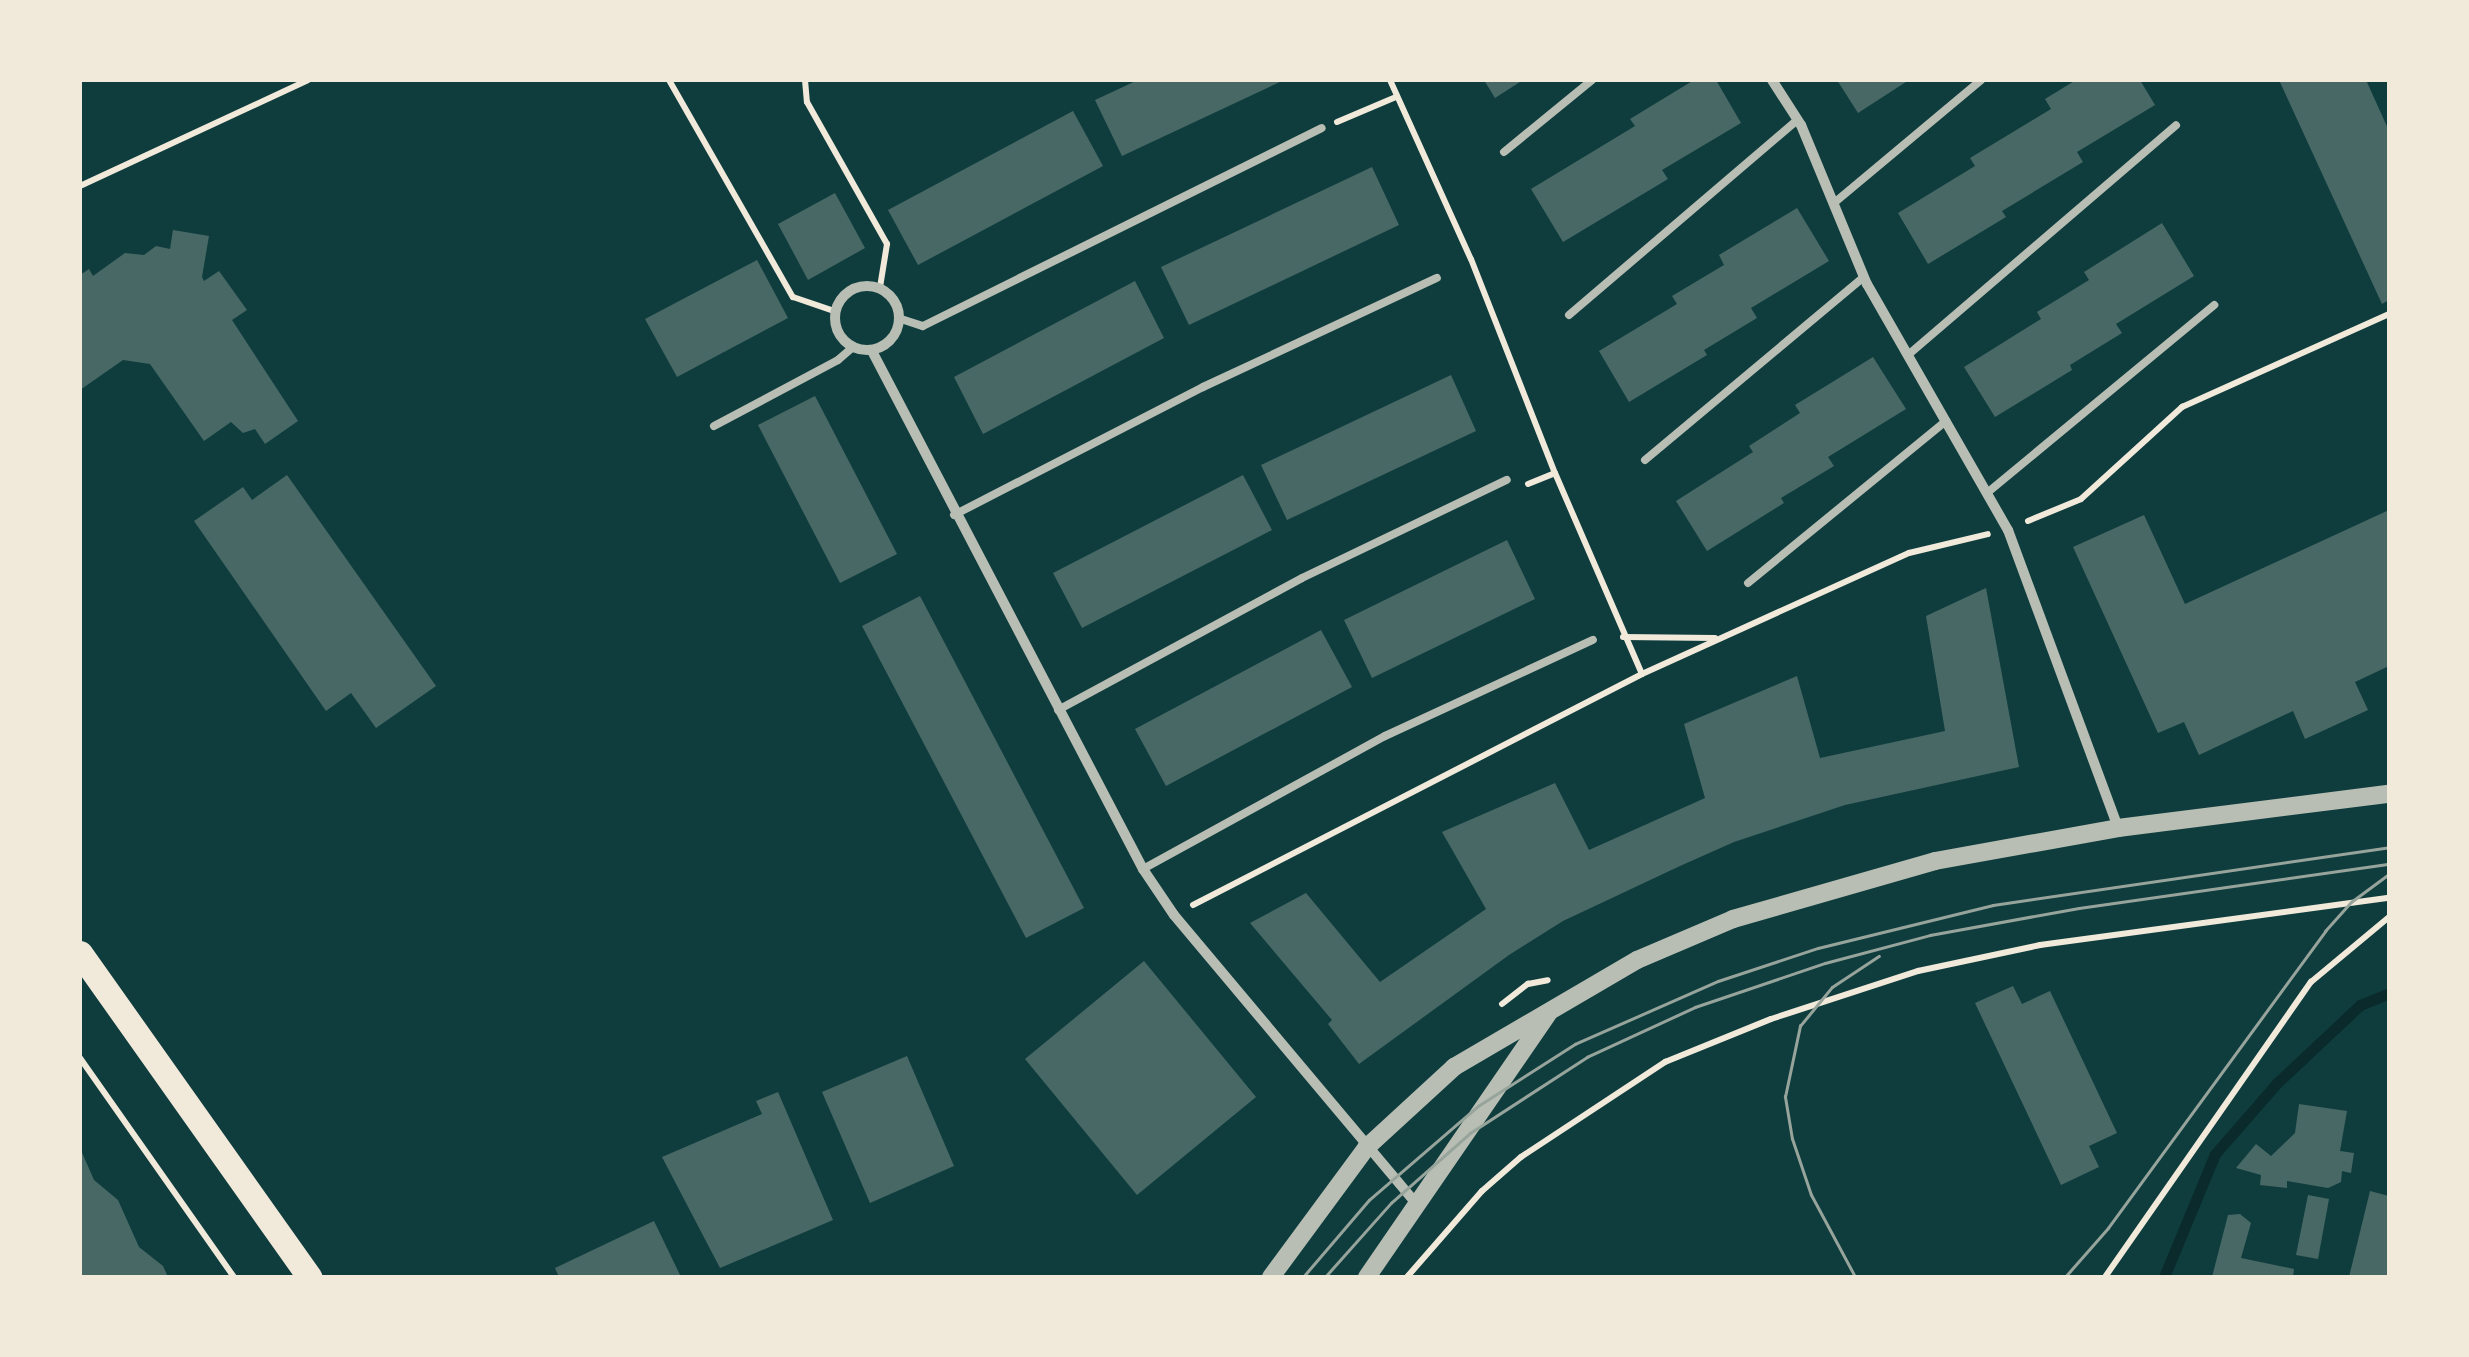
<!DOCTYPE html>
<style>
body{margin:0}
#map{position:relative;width:2469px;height:1357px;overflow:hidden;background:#0f3d3e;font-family:"Titillium Web",sans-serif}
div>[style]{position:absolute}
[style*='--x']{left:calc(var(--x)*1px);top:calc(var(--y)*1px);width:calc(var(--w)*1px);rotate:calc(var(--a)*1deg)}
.stream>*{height:11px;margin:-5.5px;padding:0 5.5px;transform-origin:5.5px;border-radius:5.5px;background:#0a2a2b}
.building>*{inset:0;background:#486865}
.path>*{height:6px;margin:-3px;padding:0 3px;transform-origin:3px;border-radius:3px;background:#f1e9da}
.service>*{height:8px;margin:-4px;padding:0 4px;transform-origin:4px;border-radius:4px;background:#b8beb3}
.minor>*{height:10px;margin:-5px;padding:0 5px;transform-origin:5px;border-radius:5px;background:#b8beb3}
.minor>.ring{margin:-5px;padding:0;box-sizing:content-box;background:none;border:10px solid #b8beb3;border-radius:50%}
.tertiary>*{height:18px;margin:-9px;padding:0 9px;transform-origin:9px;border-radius:9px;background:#b8beb3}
.primary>*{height:25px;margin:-12.5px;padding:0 12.5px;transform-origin:12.5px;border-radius:12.5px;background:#f1e9da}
.tram>*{height:2.5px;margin:-1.25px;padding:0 1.25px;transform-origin:1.25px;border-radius:1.25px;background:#97a49c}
span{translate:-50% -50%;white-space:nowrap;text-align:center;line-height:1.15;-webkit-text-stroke:8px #f1e9da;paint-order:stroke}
.frame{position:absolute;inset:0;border:82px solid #f1e9da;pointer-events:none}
</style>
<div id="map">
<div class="stream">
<i style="--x:2164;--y:1277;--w:133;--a:-67.5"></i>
<i style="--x:2215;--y:1154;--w:94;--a:-48.9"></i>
<i style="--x:2277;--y:1083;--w:114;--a:-43.2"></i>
<i style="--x:2360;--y:1005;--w:31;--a:-22"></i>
</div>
<div class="building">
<i style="clip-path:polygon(1138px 80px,1284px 80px,1122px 156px,1095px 100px)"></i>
<i style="clip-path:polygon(1484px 80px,1523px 80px,1495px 98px)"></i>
<i style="clip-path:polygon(1694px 80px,1716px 80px,1741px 123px,1662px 170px,1668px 179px,1563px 242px,1531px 189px,1635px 126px,1630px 119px)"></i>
<i style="clip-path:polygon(1837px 80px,1909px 80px,1858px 113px)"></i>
<i style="clip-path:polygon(2076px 80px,2140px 80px,2155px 105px,2077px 152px,2083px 162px,2002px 211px,2006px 217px,1928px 264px,1898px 213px,1975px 166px,1970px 158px,2051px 109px,2045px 99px)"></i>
<i style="clip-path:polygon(2279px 80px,2366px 80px,2389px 131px,2389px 300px,2382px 304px)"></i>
<i style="clip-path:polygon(1073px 111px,1103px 166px,918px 265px,888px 210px)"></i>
<i style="clip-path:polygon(1372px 167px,1399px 225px,1189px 325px,1161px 267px)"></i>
<i style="clip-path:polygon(835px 193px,865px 248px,808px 280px,778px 224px)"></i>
<i style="clip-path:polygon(1797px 208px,1829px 261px,1751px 308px,1757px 318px,1704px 350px,1707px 355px,1629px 402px,1599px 351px,1677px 304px,1672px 296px,1724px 265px,1719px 255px)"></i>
<i style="clip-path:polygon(2162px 223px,2194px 276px,2116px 324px,2122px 333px,2070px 365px,2072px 370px,1995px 417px,1964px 367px,2041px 319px,2037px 312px,2089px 280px,2084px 272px)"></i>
<i style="clip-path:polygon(173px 230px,209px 236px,202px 277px,204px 281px,219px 271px,247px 310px,232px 320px,298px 421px,265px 444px,255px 429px,243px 433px,231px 422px,204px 441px,150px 364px,123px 360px,80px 390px,80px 275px,89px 269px,93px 276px,125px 253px,144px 255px,156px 246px,170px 249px)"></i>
<i style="clip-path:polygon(757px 260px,788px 318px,677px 377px,645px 319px)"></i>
<i style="clip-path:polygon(1135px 281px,1164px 338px,983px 434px,954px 377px)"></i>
<i style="clip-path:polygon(1873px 357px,1906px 409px,1828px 457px,1834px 466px,1781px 498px,1784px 503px,1707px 551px,1676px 501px,1753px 452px,1749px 446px,1800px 413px,1795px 405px)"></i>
<i style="clip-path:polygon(1451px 375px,1476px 431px,1287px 520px,1261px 465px)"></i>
<i style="clip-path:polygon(815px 396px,897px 554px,840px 583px,758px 425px)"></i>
<i style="clip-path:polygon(287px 475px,436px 686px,376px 728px,351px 693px,326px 711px,194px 521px,243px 487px,252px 500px)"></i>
<i style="clip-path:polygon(1243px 475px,1272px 530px,1082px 628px,1053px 573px)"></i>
<i style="clip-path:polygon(2389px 510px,2389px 666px,2355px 682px,2368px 710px,2305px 739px,2293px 711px,2199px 755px,2184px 722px,2158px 733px,2073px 547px,2144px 515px,2185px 604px)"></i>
<i style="clip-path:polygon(1507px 540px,1535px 599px,1372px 678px,1344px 620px)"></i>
<i style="clip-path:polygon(1986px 588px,2019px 767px,1845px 805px,1734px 842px,1680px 866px,1563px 921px,1509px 955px,1359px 1064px,1328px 1024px,1332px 1020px,1250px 923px,1306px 893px,1380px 982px,1486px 909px,1442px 832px,1555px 783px,1589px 850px,1705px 798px,1684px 724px,1797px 676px,1820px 758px,1945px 731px,1926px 616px)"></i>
<i style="clip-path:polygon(920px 596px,1084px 908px,1026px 938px,862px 626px)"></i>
<i style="clip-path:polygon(1321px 630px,1352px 687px,1166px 786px,1135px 729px)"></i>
<i style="clip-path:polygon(1144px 961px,1256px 1097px,1137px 1195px,1025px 1059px)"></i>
<i style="clip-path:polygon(2013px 986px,2022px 1004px,2050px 991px,2117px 1133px,2089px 1146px,2099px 1167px,2061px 1185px,1975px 1003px)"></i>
<i style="clip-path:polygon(907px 1056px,954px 1166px,870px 1203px,822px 1092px)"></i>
<i style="clip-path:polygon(778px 1092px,833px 1220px,720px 1268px,662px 1157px,762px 1114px,756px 1101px)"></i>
<i style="clip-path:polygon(2299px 1104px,2347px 1111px,2340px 1151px,2354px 1153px,2351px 1173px,2342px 1171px,2341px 1182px,2328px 1188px,2287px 1181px,2287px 1188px,2260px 1185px,2261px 1175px,2236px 1168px,2256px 1144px,2271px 1156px,2295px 1133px)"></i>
<i style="clip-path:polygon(80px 1148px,94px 1180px,118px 1200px,139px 1247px,163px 1266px,168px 1277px,80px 1277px)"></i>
<i style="clip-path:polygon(2370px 1191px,2389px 1196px,2389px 1277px,2349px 1277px)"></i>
<i style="clip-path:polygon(2308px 1195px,2329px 1199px,2318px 1259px,2296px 1255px)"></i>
<i style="clip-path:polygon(2240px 1214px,2251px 1223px,2241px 1258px,2294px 1269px,2293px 1277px,2212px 1277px,2228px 1215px)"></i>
<i style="clip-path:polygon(654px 1221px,681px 1277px,559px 1277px,555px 1268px)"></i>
</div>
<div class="path">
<i style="--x:669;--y:80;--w:250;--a:60.3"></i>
<i style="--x:793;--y:297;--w:43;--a:18.9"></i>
<i style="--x:805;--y:80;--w:22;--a:85"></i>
<i style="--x:807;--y:102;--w:163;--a:60.6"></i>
<i style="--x:887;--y:244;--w:44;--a:99.2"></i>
<i style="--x:1390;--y:80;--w:196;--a:65.7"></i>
<i style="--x:1471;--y:259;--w:230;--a:68.6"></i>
<i style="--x:1555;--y:473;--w:219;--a:66.6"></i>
<i style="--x:1642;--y:674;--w:293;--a:-24.4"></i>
<i style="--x:1909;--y:553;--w:81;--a:-13.5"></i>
<i style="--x:1337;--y:122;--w:64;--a:-23"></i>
<i style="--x:80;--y:186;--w:251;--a:-24.9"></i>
<i style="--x:1528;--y:484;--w:29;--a:-22"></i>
<i style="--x:2028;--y:521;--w:57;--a:-22.5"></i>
<i style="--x:2081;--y:499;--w:137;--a:-42.3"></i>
<i style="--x:2182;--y:407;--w:227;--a:-24.2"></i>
<i style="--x:1623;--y:637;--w:92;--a:0.6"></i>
<i style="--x:1193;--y:905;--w:505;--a:-27.22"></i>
<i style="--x:1502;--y:1004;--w:33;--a:-38"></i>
<i style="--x:1528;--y:984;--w:20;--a:-11"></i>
<i style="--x:80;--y:1058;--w:268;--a:54.9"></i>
<i style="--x:1407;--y:1277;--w:114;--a:-48.9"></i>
<i style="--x:1482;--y:1191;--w:52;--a:-41.1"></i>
<i style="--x:1521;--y:1157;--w:173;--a:-33.4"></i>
<i style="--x:1665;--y:1062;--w:114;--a:-22.1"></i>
<i style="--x:1771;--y:1019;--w:155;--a:-18.1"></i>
<i style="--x:1918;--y:971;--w:125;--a:-12"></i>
<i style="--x:2040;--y:945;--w:352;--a:-7.7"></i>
<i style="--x:2105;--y:1277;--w:360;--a:-55.1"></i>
<i style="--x:2311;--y:982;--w:102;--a:-39.8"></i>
</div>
<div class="service">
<i style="--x:1504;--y:152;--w:114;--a:-39.3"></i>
<i style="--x:1834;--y:203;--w:192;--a:-39.9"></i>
<i style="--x:1569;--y:315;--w:300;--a:-40.5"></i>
<i style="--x:901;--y:319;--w:23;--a:18"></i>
<i style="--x:923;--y:326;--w:445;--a:-26.4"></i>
<i style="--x:1908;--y:355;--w:353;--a:-40.6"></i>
<i style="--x:714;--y:426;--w:140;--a:-28"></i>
<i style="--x:838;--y:360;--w:18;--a:-41"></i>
<i style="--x:1645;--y:460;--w:285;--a:-39.9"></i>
<i style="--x:1987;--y:493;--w:295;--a:-39.6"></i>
<i style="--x:954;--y:515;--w:280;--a:-27.2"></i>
<i style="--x:1203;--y:387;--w:258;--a:-25"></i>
<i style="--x:1748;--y:583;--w:256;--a:-39.3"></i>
<i style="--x:1058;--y:710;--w:277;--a:-28.4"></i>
<i style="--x:1302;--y:578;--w:227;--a:-25.6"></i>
<i style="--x:1143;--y:869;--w:276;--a:-28.8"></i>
<i style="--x:1385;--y:736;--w:229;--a:-24.8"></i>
</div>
<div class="minor">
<i style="--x:1772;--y:80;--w:54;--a:57.2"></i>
<i style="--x:1801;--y:125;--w:172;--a:67.5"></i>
<i style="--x:1867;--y:284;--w:284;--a:60.2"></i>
<i style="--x:2008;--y:530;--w:318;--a:69.7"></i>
<i class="ring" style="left:835px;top:286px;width:54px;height:54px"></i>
<i style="--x:872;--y:351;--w:585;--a:62.38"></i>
<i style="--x:1143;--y:869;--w:55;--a:56"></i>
<i style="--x:1174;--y:915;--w:378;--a:50"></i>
</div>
<div class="tertiary">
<i style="--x:1271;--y:1277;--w:160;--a:-53.6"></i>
<i style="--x:1366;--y:1148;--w:120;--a:-42.6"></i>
<i style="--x:1454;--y:1067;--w:212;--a:-30.3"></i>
<i style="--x:1637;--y:960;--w:104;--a:-23.1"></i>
<i style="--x:1733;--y:919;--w:210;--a:-16"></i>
<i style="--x:1935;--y:861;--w:186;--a:-10.2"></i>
<i style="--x:2118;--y:828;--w:273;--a:-7.2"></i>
<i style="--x:1367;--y:1277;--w:319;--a:-55.5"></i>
</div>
<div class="primary">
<i style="--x:80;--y:953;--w:397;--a:54.7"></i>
</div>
<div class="tram">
<i style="--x:1303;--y:1277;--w:101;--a:-49.4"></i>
<i style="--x:1369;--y:1200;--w:144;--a:-40.8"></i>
<i style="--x:1478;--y:1106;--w:115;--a:-32.6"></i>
<i style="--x:1575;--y:1044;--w:156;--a:-23.8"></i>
<i style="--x:1718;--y:981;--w:105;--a:-18.3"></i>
<i style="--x:1818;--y:948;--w:180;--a:-13.8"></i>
<i style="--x:1993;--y:905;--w:400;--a:-8.3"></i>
<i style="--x:1325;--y:1277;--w:99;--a:-48.3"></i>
<i style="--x:1391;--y:1203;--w:106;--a:-41.5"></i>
<i style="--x:1470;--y:1133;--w:140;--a:-33"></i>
<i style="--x:1587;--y:1057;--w:119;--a:-24.8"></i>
<i style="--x:1695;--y:1007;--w:137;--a:-18.7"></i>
<i style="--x:1825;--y:963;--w:109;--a:-14.9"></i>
<i style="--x:1930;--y:935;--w:151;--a:-10.3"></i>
<i style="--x:2079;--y:908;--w:313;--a:-8.1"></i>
<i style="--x:1855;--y:1277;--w:93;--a:-118.2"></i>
<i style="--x:1811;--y:1195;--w:59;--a:-108.7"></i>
<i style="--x:1792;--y:1139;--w:43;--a:-99.5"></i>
<i style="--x:1785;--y:1097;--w:73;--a:-78.1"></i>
<i style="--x:1800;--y:1026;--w:50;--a:-50.6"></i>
<i style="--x:1832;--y:987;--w:56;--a:-33.4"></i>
<i style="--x:2065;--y:1277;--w:65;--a:-48.7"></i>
<i style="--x:2108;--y:1228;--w:368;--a:-53.8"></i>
<i style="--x:2325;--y:931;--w:39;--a:-48"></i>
<i style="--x:2351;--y:902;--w:47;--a:-36.4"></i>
</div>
<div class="frame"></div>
</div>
